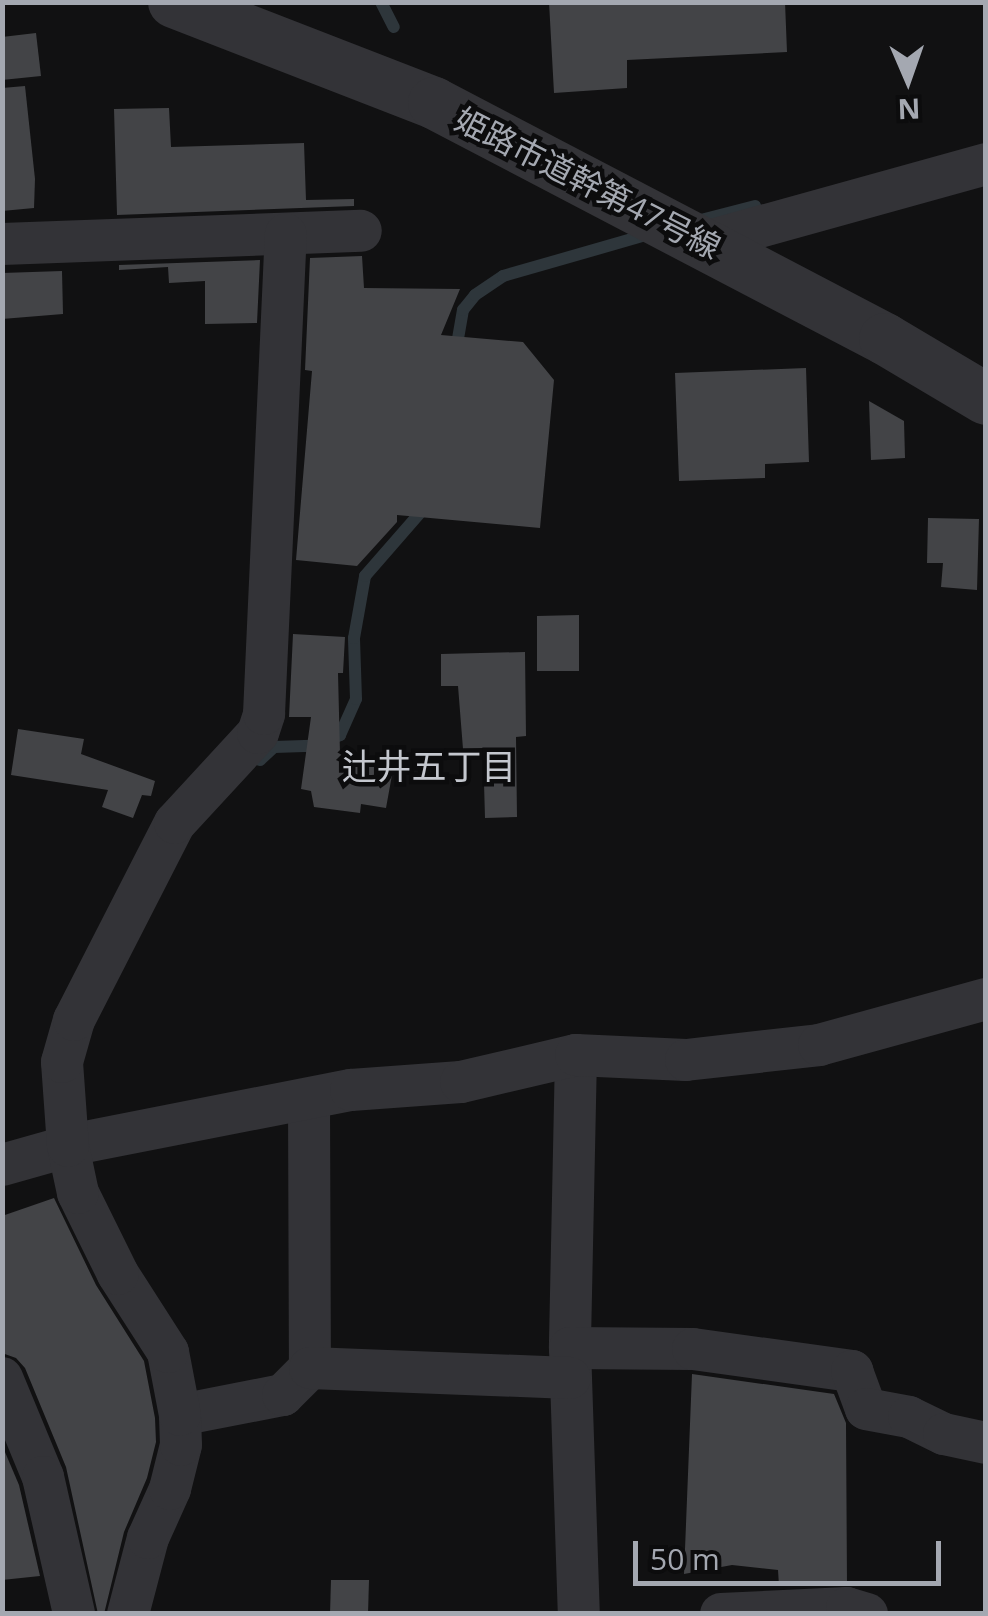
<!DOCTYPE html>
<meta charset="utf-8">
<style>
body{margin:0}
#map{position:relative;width:988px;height:1616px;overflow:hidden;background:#111112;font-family:"Open Sans","Noto Sans JP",sans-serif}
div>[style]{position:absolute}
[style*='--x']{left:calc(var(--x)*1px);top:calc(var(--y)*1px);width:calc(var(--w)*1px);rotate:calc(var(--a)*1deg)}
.stream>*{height:12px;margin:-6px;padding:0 6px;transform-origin:6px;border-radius:6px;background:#2e363b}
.building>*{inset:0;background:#434447}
.minor>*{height:42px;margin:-21px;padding:0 21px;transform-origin:21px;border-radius:21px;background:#333337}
.tertiary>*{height:52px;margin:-26px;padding:0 26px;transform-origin:26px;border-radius:26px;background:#333337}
span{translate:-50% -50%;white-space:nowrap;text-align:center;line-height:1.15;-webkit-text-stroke:9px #0c0c0d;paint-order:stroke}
.street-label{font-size:32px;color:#a4a8b1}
.neighbourhood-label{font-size:35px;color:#c4c7ce}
.frame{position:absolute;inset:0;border:5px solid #a4a8b1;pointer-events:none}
.north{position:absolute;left:858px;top:30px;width:100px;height:100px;-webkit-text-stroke:8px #0c0c0d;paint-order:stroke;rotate:178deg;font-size:28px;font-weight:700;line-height:40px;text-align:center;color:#a4a8b1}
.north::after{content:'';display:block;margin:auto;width:35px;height:45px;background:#a4a8b1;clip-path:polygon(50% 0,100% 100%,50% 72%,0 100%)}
.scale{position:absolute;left:633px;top:1541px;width:308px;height:45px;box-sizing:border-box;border:5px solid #a4a8b1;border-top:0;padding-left:12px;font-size:30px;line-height:35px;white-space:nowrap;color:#a4a8b1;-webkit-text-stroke:8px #0c0c0d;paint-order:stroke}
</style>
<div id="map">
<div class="stream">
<i style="--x:381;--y:2;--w:28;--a:63"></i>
<i style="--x:697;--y:221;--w:60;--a:-14.5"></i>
<i style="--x:456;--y:350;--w:41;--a:-80.1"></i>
<i style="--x:463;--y:310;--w:19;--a:-51"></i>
<i style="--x:475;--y:295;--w:34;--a:-34"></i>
<i style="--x:503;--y:276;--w:152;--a:-16"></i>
<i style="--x:260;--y:760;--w:19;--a:-43"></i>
<i style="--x:274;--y:747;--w:38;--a:-2"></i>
<i style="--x:312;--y:746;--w:30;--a:-21"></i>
<i style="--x:340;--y:735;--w:39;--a:-66"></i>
<i style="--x:356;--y:699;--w:61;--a:-91.9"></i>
<i style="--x:354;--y:638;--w:63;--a:-79.9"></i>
<i style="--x:365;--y:576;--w:94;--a:-48.9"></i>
</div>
<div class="building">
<i style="clip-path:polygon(549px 2px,785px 2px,787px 52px,627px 60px,627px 88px,554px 93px)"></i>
<i style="clip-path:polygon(36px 33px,41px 76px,2px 80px,2px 37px)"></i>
<i style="clip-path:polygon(25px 86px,35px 179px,34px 208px,2px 211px,2px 88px)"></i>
<i style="clip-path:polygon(169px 108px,171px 147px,304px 143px,306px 200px,354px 199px,354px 206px,117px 215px,114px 109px)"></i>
<i style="clip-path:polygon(362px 256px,364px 288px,460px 289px,441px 335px,523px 342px,554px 380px,540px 528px,397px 515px,397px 522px,357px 566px,296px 560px,312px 371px,305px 370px,310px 258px)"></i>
<i style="clip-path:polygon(260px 260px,257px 323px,205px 324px,205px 281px,169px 283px,168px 267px,119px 270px,119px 265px)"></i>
<i style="clip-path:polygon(62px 271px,63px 314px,2px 319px,2px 273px)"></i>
<i style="clip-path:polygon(806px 368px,809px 462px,765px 464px,765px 478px,679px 481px,675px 373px)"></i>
<i style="clip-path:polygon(869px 401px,904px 421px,905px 458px,871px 460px)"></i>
<i style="clip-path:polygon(928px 518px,979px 519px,977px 590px,941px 587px,943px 563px,927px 563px)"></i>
<i style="clip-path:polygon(579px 615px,579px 671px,537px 671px,537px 616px)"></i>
<i style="clip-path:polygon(293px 634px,345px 637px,343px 673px,338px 673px,340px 754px,394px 764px,386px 808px,361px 804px,360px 813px,314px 807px,311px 791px,301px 789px,311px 717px,289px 717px)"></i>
<i style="clip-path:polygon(525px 652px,526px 736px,516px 737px,517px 817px,485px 818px,483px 748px,463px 749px,458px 686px,441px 686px,441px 654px)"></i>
<i style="clip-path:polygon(18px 729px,84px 739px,81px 754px,155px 781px,151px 796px,142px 795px,133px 818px,102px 807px,108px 790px,11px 775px)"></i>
<i style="clip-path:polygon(54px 1198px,96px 1285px,144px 1361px,155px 1418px,156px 1442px,147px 1478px,124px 1532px,104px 1614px,98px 1614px,66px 1467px,25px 1368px,16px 1358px,2px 1353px,2px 1216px)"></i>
<i style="clip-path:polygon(692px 1374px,834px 1394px,846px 1423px,847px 1583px,779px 1586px,778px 1570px,732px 1565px,684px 1574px)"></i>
<i style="clip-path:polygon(2px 1445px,19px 1485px,40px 1576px,2px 1580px)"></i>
<i style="clip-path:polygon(331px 1580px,369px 1580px,368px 1614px,330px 1614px)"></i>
</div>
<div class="minor">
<i style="--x:705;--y:242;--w:292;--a:-15.5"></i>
<i style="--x:2;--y:244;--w:359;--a:-2.1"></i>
<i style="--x:576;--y:1055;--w:293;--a:91.2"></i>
<i style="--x:570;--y:1348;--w:266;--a:88.1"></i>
<i style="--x:309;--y:1100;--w:268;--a:89.8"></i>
<i style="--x:2;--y:1165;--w:81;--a:-15.8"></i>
<i style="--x:80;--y:1143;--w:276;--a:-11.1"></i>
<i style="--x:351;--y:1090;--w:110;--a:-4.2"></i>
<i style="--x:461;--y:1082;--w:118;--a:-13.2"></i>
<i style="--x:576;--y:1055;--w:110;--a:2.6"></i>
<i style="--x:686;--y:1060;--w:134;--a:-6.4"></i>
<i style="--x:819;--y:1045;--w:173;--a:-15.4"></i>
<i style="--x:570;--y:1348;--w:123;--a:0.5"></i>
<i style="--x:693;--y:1349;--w:161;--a:7.9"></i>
<i style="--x:852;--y:1371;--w:40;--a:69.8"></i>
<i style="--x:866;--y:1409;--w:44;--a:10.5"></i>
<i style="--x:909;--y:1417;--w:39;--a:26"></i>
<i style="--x:944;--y:1434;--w:43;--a:12.1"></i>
<i style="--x:2;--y:1378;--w:107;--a:67.5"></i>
<i style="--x:43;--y:1477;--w:140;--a:77.2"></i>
<i style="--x:180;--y:1415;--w:105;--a:-11"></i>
<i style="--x:283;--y:1395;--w:38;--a:-45"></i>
<i style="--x:310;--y:1368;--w:260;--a:2.2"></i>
<i style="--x:128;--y:1614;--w:79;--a:-75.3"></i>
<i style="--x:148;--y:1538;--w:54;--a:-65.8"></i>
<i style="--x:170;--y:1489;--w:45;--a:-76"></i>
<i style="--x:181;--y:1445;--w:30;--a:-92"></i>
<i style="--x:180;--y:1415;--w:64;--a:-100.8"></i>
<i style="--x:168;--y:1352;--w:93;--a:-122.7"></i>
<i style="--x:118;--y:1274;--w:90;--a:-116.3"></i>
<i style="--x:78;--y:1193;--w:48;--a:-102"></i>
<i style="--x:68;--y:1146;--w:84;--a:-94.1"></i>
<i style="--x:62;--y:1062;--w:44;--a:-74.1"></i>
<i style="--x:74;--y:1020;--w:221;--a:-62.9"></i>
<i style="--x:175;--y:823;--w:122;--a:-47.3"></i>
<i style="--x:258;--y:733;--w:20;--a:-72"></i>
<i style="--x:264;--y:714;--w:480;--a:-87.4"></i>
<i style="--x:721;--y:1614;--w:126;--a:-2.7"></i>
<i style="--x:847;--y:1608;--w:21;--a:17"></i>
</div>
<div class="tertiary">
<i style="--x:174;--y:2;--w:279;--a:21.2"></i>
<i style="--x:434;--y:103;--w:509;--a:27.62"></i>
<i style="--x:885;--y:339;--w:117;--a:30.7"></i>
</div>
<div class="street-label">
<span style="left:588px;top:183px;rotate:27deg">姫路市道幹第47号線</span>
</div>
<div class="neighbourhood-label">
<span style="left:429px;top:766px">辻井五丁目</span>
</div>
<div class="frame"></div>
<div class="north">N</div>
<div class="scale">50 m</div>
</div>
